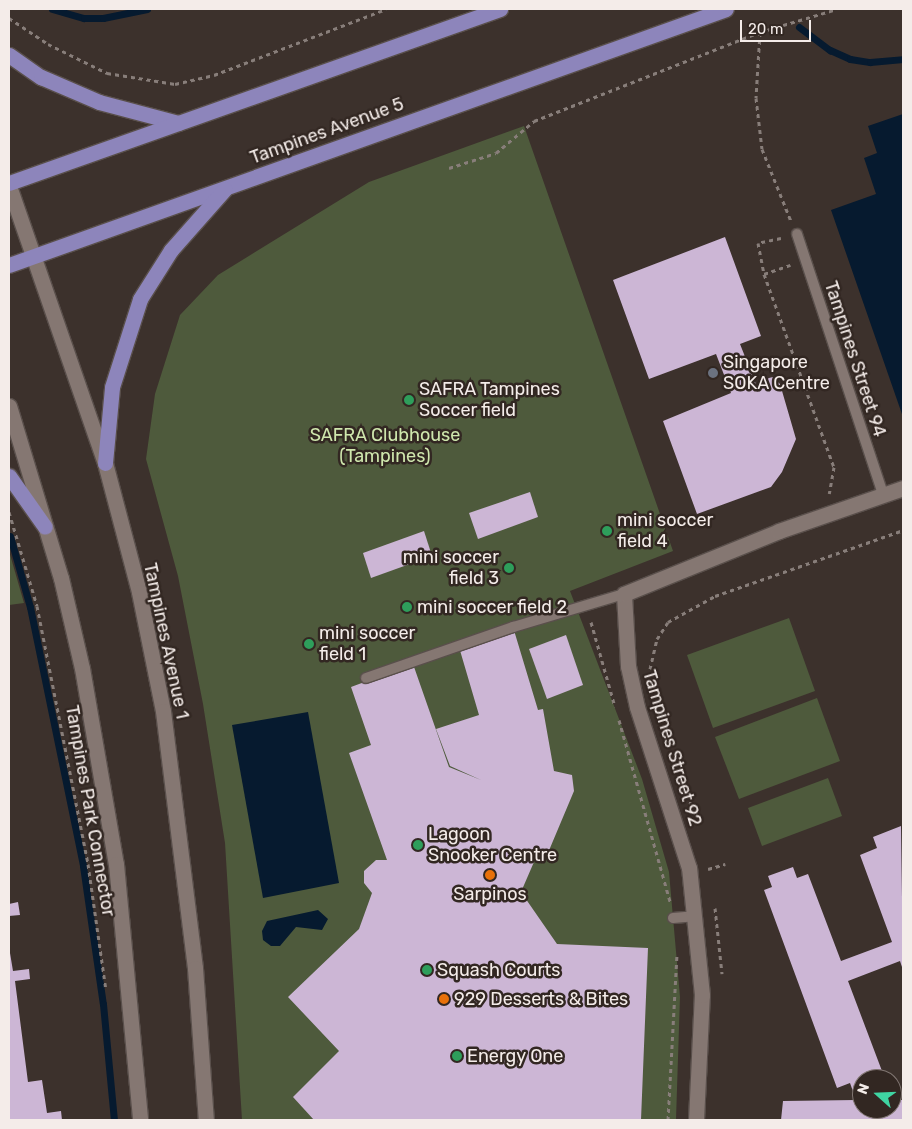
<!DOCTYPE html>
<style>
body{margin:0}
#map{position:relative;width:912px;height:1129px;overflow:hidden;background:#3c312c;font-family:Rubik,sans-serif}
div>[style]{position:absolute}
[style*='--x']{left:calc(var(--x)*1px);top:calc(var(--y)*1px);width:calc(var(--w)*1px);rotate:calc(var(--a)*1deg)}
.green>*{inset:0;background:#4e5a3c}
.water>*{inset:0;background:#061a2f}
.stream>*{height:7px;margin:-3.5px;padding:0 3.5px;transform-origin:3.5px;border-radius:3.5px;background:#061a2f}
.building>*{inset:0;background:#ccb6d5}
.path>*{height:3px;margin-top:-1.5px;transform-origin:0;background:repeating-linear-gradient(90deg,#887e7a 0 4px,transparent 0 8px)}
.roads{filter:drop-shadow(1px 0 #594f4b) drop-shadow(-1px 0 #594f4b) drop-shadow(0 1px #594f4b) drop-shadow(0 -1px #594f4b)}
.lane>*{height:10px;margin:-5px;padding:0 5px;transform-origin:5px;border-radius:5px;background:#857772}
.street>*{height:15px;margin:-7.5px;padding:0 7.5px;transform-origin:7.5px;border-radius:7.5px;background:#857772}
.secondary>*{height:15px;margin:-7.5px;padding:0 7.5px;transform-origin:7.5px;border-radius:7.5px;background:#857772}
.primary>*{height:15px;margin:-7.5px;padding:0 7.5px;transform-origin:7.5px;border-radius:7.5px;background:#8d85bb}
.dots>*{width:14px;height:14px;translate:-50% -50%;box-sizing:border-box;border:2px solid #322722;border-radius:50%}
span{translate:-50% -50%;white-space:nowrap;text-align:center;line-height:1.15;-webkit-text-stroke:5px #322722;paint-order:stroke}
.street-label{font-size:18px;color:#f4ece9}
.poi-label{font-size:18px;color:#f4ece9}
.left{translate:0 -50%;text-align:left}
.right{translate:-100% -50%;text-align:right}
.park-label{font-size:18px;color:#cfe7ad}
.frame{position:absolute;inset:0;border:10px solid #f4ece9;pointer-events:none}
.north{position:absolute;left:852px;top:1069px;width:50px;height:50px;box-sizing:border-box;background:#322722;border:1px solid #807672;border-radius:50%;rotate:290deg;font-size:14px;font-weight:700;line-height:20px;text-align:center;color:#f4ece9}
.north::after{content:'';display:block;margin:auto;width:18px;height:22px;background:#3fd4a2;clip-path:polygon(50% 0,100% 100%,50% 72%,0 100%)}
.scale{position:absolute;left:740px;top:20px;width:71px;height:22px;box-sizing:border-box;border:2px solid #f4ece9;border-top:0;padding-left:6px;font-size:15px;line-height:18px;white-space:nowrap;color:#f4ece9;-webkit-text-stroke:4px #322722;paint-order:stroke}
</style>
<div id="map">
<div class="green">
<i style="clip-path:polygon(524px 126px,673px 551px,570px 591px,642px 779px,669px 872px,680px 997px,676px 1120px,242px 1120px,225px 843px,203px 704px,178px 576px,146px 459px,155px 394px,180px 315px,218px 275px,369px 182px)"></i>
<i style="clip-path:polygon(9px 551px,24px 603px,9px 605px)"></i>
<i style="clip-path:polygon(789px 618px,815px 691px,713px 728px,687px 655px)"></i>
<i style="clip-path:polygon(817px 698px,840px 761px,739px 799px,715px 737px)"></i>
<i style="clip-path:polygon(828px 778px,842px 816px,762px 846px,748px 808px)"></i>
</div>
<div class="water">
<i style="clip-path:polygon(903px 114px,903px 417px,831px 210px,876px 194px,864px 158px,877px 153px,868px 126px)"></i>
<i style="clip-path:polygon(308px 712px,339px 883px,263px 898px,232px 725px)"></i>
<i style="clip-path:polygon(318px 910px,328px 919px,322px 930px,296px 927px,280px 946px,271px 946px,263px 940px,262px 931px,267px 921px)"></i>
</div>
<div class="stream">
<i style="--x:52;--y:9;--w:33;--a:16"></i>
<i style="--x:84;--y:18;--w:19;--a:0"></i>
<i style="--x:103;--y:18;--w:45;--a:-11.6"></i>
<i style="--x:799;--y:27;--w:39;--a:37"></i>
<i style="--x:830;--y:50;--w:22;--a:24"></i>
<i style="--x:850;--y:59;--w:20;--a:9"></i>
<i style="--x:870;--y:62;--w:33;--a:-5"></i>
<i style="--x:10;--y:536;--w:74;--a:74.3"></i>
<i style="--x:30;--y:607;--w:264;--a:78.4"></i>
<i style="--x:83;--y:866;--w:139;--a:81.8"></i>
<i style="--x:103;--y:1004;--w:117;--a:84.6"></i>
</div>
<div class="building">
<i style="clip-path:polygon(725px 237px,761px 336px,740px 344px,759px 392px,763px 382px,769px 378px,773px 377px,780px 384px,796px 439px,782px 472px,771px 487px,697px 514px,663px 421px,731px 393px,716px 354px,649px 379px,613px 280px)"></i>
<i style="clip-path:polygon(530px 492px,538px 517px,478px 539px,469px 513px)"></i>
<i style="clip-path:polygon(424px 531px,432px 556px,371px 578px,363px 553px)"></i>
<i style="clip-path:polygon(513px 627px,538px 710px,543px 709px,554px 771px,572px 775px,574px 791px,545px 860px,537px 855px,521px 892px,557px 944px,648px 948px,641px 1120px,314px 1120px,293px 1097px,339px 1051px,288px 997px,359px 929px,372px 893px,364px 883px,364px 871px,376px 860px,387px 860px,349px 753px,371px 745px,351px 687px,413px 664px,449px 767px,481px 780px,450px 766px,436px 729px,479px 715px,459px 647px)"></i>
<i style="clip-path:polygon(566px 635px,583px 685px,547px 699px,529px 649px)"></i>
<i style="clip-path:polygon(901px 826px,903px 970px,900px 961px,848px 981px,882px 1071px,862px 1078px,862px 1109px,892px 1109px,892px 1100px,903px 1100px,903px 1120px,781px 1120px,783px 1101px,856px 1100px,850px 1083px,837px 1088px,764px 890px,772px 887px,768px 876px,793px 867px,797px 878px,808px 874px,841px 961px,892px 942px,860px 855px,877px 848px,873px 837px)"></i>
<i style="clip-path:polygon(18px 902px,20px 915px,9px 916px,9px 904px)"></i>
<i style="clip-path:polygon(9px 947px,13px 971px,29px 969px,30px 979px,15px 981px,28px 1082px,42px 1080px,47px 1113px,61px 1111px,62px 1120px,9px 1120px)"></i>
</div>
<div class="path">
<i style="--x:9;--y:18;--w:47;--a:33.7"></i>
<i style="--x:48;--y:44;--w:66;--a:26.2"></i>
<i style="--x:107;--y:73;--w:69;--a:9.2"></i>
<i style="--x:175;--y:84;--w:40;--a:-13"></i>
<i style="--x:214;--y:75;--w:184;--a:-21"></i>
<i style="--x:760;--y:32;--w:66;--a:93.5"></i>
<i style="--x:756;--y:98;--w:51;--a:83.3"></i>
<i style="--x:762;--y:149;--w:78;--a:68.1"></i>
<i style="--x:449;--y:168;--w:49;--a:-17.7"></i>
<i style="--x:496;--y:153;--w:50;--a:-40.1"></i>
<i style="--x:534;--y:121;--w:243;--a:-21.5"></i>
<i style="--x:760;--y:32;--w:80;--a:-16.6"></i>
<i style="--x:781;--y:238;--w:24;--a:168"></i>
<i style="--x:758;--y:243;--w:32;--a:79"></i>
<i style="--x:764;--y:274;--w:205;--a:70.1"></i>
<i style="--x:834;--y:467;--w:27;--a:100"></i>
<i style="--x:764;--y:274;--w:28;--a:-19"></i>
<i style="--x:9;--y:512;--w:98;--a:73.4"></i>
<i style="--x:37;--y:606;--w:263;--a:78.8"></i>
<i style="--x:88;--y:864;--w:127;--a:81.9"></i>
<i style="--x:591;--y:622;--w:88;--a:74.2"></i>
<i style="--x:650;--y:669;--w:31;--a:-77"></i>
<i style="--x:657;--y:639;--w:20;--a:-57"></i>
<i style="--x:668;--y:622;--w:54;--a:-29"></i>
<i style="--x:715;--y:596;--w:199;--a:-19.3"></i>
<i style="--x:619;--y:720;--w:189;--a:74.3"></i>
<i style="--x:675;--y:756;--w:61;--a:71.9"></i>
<i style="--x:708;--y:869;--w:18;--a:-16"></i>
<i style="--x:715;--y:908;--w:66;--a:83.9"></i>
<i style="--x:668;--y:1120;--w:164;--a:-86.9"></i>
</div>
<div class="roads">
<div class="lane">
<i style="--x:797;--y:234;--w:274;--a:71.7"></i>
<i style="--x:366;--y:678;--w:156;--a:-19.1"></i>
<i style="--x:513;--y:627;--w:116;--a:-16.6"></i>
<i style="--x:673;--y:918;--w:21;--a:-5"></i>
</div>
<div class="street">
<i style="--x:696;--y:1120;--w:125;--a:-87.3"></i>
<i style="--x:702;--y:995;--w:128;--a:-95.8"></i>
<i style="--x:689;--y:868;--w:169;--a:-107.9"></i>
<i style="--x:637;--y:707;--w:42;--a:-102.4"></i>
<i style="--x:628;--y:666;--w:72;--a:-93.2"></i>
<i style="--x:624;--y:594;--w:167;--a:-22.1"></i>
<i style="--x:779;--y:531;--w:131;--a:-19.1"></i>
</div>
<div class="secondary">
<i style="--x:9;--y:186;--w:293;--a:70.9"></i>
<i style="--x:105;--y:463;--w:133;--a:75.2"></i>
<i style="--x:139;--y:592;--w:121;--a:78.6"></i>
<i style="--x:163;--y:711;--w:259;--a:82.9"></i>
<i style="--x:195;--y:968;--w:152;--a:85.9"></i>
<i style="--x:9;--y:406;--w:180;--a:73.2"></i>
<i style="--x:61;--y:578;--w:92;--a:76.9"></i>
<i style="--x:82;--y:668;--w:199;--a:80.2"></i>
<i style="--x:116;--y:864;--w:257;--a:84.6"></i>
</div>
<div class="primary">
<i style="--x:9;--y:55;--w:39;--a:35"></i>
<i style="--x:41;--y:77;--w:63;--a:23.3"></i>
<i style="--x:99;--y:102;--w:82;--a:14.9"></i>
<i style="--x:9;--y:183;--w:521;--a:-19.51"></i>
<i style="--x:9;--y:265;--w:761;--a:-19.65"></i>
<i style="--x:105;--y:463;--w:76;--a:-84.7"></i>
<i style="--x:112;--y:387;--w:92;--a:-72.3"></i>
<i style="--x:140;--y:299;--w:58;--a:-57.7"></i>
<i style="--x:171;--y:250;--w:81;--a:-48.5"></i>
<i style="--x:9;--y:476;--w:62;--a:54.8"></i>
</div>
</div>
<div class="dots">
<i style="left:713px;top:373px;background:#6b7280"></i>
<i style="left:409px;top:400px;background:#2e9e5b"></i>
<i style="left:607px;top:531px;background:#2e9e5b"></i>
<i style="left:509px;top:568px;background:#2e9e5b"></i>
<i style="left:407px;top:607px;background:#2e9e5b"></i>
<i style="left:309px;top:644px;background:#2e9e5b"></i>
<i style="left:418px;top:845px;background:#2e9e5b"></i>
<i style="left:490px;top:875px;background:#e8710a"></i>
<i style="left:427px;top:970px;background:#2e9e5b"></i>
<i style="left:444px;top:999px;background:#e8710a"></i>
<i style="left:457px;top:1056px;background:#2e9e5b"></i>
</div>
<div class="street-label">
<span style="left:327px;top:131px;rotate:-20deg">Tampines Avenue 5</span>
<span style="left:855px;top:359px;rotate:72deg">Tampines Street 94</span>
<span style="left:166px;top:641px;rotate:78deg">Tampines Avenue 1</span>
<span style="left:672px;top:748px;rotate:73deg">Tampines Street 92</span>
<span style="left:90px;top:811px;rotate:80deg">Tampines Park Connector</span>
</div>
<div class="poi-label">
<span class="left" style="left:723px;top:373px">Singapore<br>SOKA Centre</span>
<span class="left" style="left:419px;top:400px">SAFRA Tampines<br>Soccer field</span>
<span class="left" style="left:617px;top:531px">mini soccer<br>field 4</span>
<span class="right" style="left:499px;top:568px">mini soccer<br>field 3</span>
<span class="left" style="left:417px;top:607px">mini soccer field 2</span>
<span class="left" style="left:319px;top:644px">mini soccer<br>field 1</span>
<span class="left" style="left:428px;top:845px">Lagoon<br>Snooker Centre</span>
<span style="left:490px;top:894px">Sarpinos</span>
<span class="left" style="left:437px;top:970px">Squash Courts</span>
<span class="left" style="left:454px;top:999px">929 Desserts &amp; Bites</span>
<span class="left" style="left:467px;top:1056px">Energy One</span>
</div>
<div class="park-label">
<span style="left:385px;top:446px">SAFRA Clubhouse<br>(Tampines)</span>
</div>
<div class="frame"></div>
<div class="north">N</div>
<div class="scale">20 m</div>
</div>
